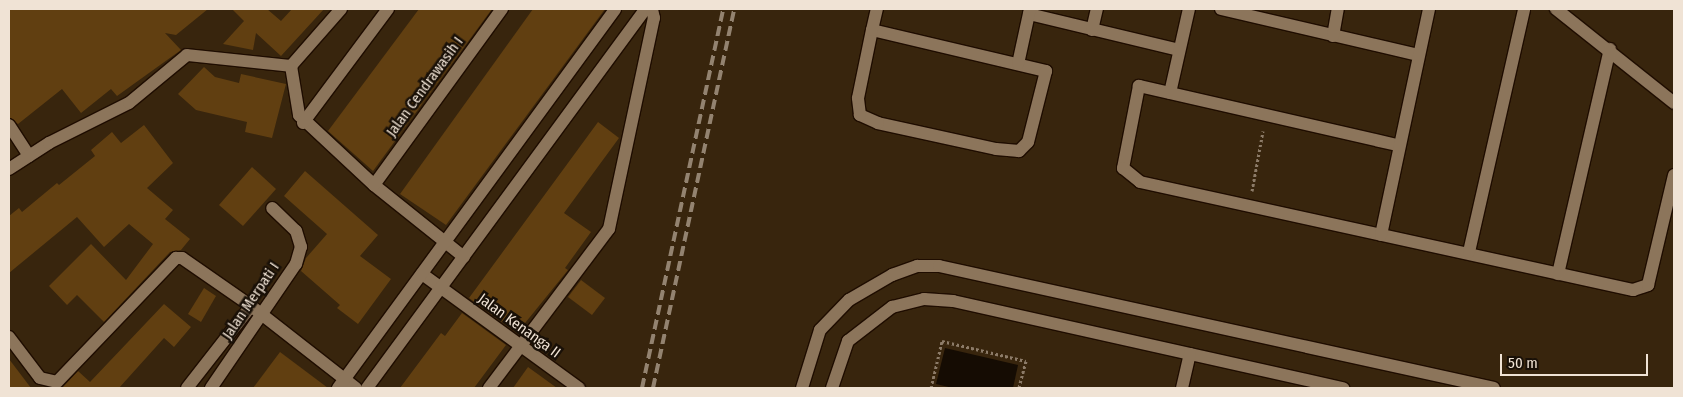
<!DOCTYPE html>
<style>
body{margin:0}
#map{position:relative;width:1683px;height:397px;overflow:hidden;background:#38250d;font-family:"Fira Sans Condensed",sans-serif}
div>[style]{position:absolute}
[style*='--x']{left:calc(var(--x)*1px);top:calc(var(--y)*1px);width:calc(var(--w)*1px);rotate:calc(var(--a)*1deg)}
.water>*{inset:0;background:#150c03}
.building>*{inset:0;background:#613f11}
.path>*{height:3px;margin-top:-1.5px;transform-origin:0;background:repeating-linear-gradient(90deg,#8c7b68 0 2.5px,transparent 0 5px)}
.roads{filter:drop-shadow(1px 0 #1f0d00) drop-shadow(-1px 0 #1f0d00) drop-shadow(0 1px #1f0d00) drop-shadow(0 -1px #1f0d00)}
.lane>*{height:12px;margin:-6px;padding:0 6px;transform-origin:6px;border-radius:6px;background:#8c755b}
.street>*{height:12px;margin:-6px;padding:0 6px;transform-origin:6px;border-radius:6px;background:#8c755b}
.rail>*{height:4px;margin-top:-2px;transform-origin:0;background:repeating-linear-gradient(90deg,#938370 0 10px,transparent 0 15px)}
span{translate:-50% -50%;white-space:nowrap;text-align:center;line-height:1.15;-webkit-text-stroke:5px #191007;paint-order:stroke}
.street-label{font-size:15px;color:#f0e3d5}
.frame{position:absolute;inset:0;border:10px solid #f0e3d5;pointer-events:none}
.scale{position:absolute;left:1500px;top:354px;width:148px;height:22px;box-sizing:border-box;border:2px solid #f0e3d5;border-top:0;padding-left:6px;font-size:15px;line-height:18px;white-space:nowrap;color:#f0e3d5;-webkit-text-stroke:4px #191007;paint-order:stroke}
</style>
<div id="map">
<div class="water">
<i style="clip-path:polygon(945px 348px,1018px 365px,1013px 388px,953px 388px,936px 384px)"></i>
</div>
<div class="building">
<i style="clip-path:polygon(9px 9px,208px 9px,176px 35px,165px 33px,181px 50px,117px 96px,111px 89px,81px 113px,62px 89px,18px 124px,9px 117px)"></i>
<i style="clip-path:polygon(232px 9px,267px 9px,281px 21px,292px 9px,324px 9px,281px 56px,256px 33px,253px 50px,223px 44px,244px 21px)"></i>
<i style="clip-path:polygon(419px 9px,492px 9px,373px 171px,328px 131px)"></i>
<i style="clip-path:polygon(533px 9px,605px 9px,446px 225px,400px 194px)"></i>
<i style="clip-path:polygon(204px 67px,215px 77px,239px 83px,241px 74px,286px 84px,272px 138px,245px 132px,247px 122px,196px 110px,178px 94px)"></i>
<i style="clip-path:polygon(598px 122px,619px 138px,564px 213px,591px 232px,565px 268px,568px 270px,517px 333px,469px 298px)"></i>
<i style="clip-path:polygon(144px 125px,173px 163px,147px 188px,173px 210px,165px 219px,190px 239px,181px 250px,170px 252px,104px 322px,77px 295px,67px 305px,49px 286px,91px 244px,126px 280px,153px 244px,129px 224px,104px 247px,77px 217px,9px 273px,9px 216px,19px 208px,22px 212px,57px 183px,59px 185px,95px 156px,91px 150px,112px 132px,121px 143px)"></i>
<i style="clip-path:polygon(252px 167px,276px 189px,243px 226px,219px 205px)"></i>
<i style="clip-path:polygon(305px 171px,378px 235px,360px 256px,391px 279px,358px 324px,337px 308px,340px 305px,301px 271px,306px 258px,327px 234px,284px 196px)"></i>
<i style="clip-path:polygon(581px 280px,605px 298px,592px 315px,568px 297px)"></i>
<i style="clip-path:polygon(204px 288px,216px 296px,201px 322px,188px 314px)"></i>
<i style="clip-path:polygon(164px 304px,191px 327px,174px 347px,164px 338px,119px 388px,62px 388px,78px 371px,90px 382px)"></i>
<i style="clip-path:polygon(462px 313px,506px 345px,474px 388px,400px 388px,441px 333px,445px 336px)"></i>
<i style="clip-path:polygon(280px 352px,328px 388px,253px 388px)"></i>
<i style="clip-path:polygon(9px 359px,31px 388px,9px 388px)"></i>
<i style="clip-path:polygon(528px 367px,557px 388px,513px 388px)"></i>
</div>
<div class="path">
<i style="--x:1252;--y:191;--w:61;--a:-79.6"></i>
<i style="--x:931;--y:388;--w:48;--a:-76.8"></i>
<i style="--x:942;--y:341;--w:86;--a:13.4"></i>
<i style="--x:1026;--y:361;--w:28;--a:105"></i>
</div>
<div class="roads">
<div class="lane">
<i style="--x:9;--y:125;--w:37;--a:57"></i>
</div>
<div class="street">
<i style="--x:341;--y:9;--w:76;--a:131.3"></i>
<i style="--x:291;--y:66;--w:50;--a:80.7"></i>
<i style="--x:299;--y:115;--w:103;--a:43"></i>
<i style="--x:374;--y:185;--w:115;--a:38.7"></i>
<i style="--x:1221;--y:9;--w:202;--a:13.1"></i>
<i style="--x:1556;--y:9;--w:151;--a:38.5"></i>
<i style="--x:1029;--y:14;--w:154;--a:13.5"></i>
<i style="--x:872;--y:30;--w:179;--a:13.3"></i>
<i style="--x:1046;--y:71;--w:73;--a:104.2"></i>
<i style="--x:1028;--y:142;--w:13;--a:135"></i>
<i style="--x:1019;--y:151;--w:23;--a:-175"></i>
<i style="--x:996;--y:149;--w:121;--a:-167.6"></i>
<i style="--x:878;--y:123;--w:20;--a:-156"></i>
<i style="--x:860;--y:115;--w:17;--a:-97"></i>
<i style="--x:858;--y:98;--w:69;--a:-78.4"></i>
<i style="--x:872;--y:30;--w:22;--a:-77"></i>
<i style="--x:1092;--y:30;--w:22;--a:-77"></i>
<i style="--x:1333;--y:36;--w:27;--a:-80"></i>
<i style="--x:1018;--y:64;--w:56;--a:-77.7"></i>
<i style="--x:1170;--y:93;--w:86;--a:-77.3"></i>
<i style="--x:303;--y:123;--w:142;--a:-53.3"></i>
<i style="--x:1397;--y:145;--w:265;--a:-167.1"></i>
<i style="--x:1139;--y:86;--w:84;--a:101"></i>
<i style="--x:1123;--y:168;--w:22;--a:39"></i>
<i style="--x:1140;--y:182;--w:505;--a:12.36"></i>
<i style="--x:1633;--y:290;--w:16;--a:-18"></i>
<i style="--x:1648;--y:285;--w:113;--a:-76.7"></i>
<i style="--x:9;--y:169;--w:48;--a:-33"></i>
<i style="--x:49;--y:143;--w:89;--a:-26.6"></i>
<i style="--x:129;--y:103;--w:75;--a:-39.6"></i>
<i style="--x:187;--y:55;--w:105;--a:6"></i>
<i style="--x:374;--y:185;--w:218;--a:-54"></i>
<i style="--x:1381;--y:235;--w:231;--a:-78"></i>
<i style="--x:1469;--y:252;--w:249;--a:-77.2"></i>
<i style="--x:422;--y:274;--w:194;--a:36"></i>
<i style="--x:1558;--y:274;--w:231;--a:-77"></i>
<i style="--x:9;--y:337;--w:51;--a:52.9"></i>
<i style="--x:40;--y:378;--w:17;--a:13"></i>
<i style="--x:57;--y:382;--w:172;--a:-46.2"></i>
<i style="--x:176;--y:258;--w:6;--a:0"></i>
<i style="--x:182;--y:258;--w:84;--a:34.8"></i>
<i style="--x:251;--y:306;--w:133;--a:38"></i>
<i style="--x:187;--y:388;--w:104;--a:-52"></i>
<i style="--x:211;--y:388;--w:150;--a:-55.6"></i>
<i style="--x:296;--y:264;--w:18;--a:-74"></i>
<i style="--x:301;--y:247;--w:17;--a:-107"></i>
<i style="--x:296;--y:231;--w:33;--a:-136"></i>
<i style="--x:338;--y:388;--w:469;--a:-53.8"></i>
<i style="--x:367;--y:388;--w:470;--a:-53.7"></i>
<i style="--x:489;--y:388;--w:199;--a:-53"></i>
<i style="--x:609;--y:229;--w:216;--a:-78"></i>
<i style="--x:654;--y:18;--w:9;--a:-103"></i>
<i style="--x:802;--y:388;--w:61;--a:-72.8"></i>
<i style="--x:820;--y:330;--w:42;--a:-46"></i>
<i style="--x:849;--y:300;--w:50;--a:-30.2"></i>
<i style="--x:892;--y:275;--w:27;--a:-20"></i>
<i style="--x:917;--y:266;--w:22;--a:0"></i>
<i style="--x:939;--y:266;--w:568;--a:12.4"></i>
<i style="--x:832;--y:388;--w:50;--a:-71.2"></i>
<i style="--x:848;--y:341;--w:56;--a:-37.7"></i>
<i style="--x:892;--y:307;--w:33;--a:-14"></i>
<i style="--x:924;--y:299;--w:29;--a:4"></i>
<i style="--x:953;--y:301;--w:400;--a:12.6"></i>
<i style="--x:1182;--y:388;--w:35;--a:-77"></i>
</div>
</div>
<div class="rail">
<i style="--x:642;--y:388;--w:388;--a:-77.9"></i>
<i style="--x:653;--y:388;--w:388;--a:-77.9"></i>
</div>
<div class="street-label">
<span style="left:425px;top:87px;rotate:-54deg">Jalan Cendrawasih I</span>
<span style="left:251px;top:301px;rotate:-56deg">Jalan Merpati I</span>
<span style="left:519px;top:326px;rotate:36deg">Jalan Kenanga II</span>
</div>
<div class="frame"></div>
<div class="scale">50 m</div>
</div>
